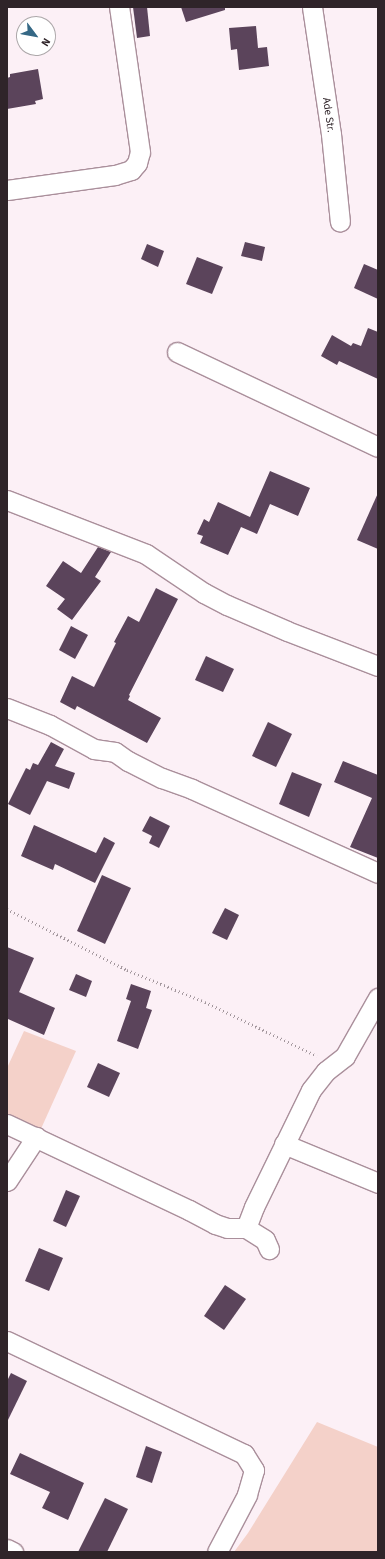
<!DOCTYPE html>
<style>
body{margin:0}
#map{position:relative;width:385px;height:1559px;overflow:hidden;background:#fcf0f6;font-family:"Source Sans 3",sans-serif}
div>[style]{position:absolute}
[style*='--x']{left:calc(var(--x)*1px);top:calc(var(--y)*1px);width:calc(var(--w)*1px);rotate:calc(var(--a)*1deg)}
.green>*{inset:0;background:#f4d1c9}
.building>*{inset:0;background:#5b445b}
.path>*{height:2.5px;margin-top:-1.25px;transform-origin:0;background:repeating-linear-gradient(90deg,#a3979d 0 1px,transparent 0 4px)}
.roads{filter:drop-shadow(1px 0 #aa8f9b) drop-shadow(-1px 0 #aa8f9b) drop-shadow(0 1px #aa8f9b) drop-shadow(0 -1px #aa8f9b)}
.minor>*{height:19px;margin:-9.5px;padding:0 9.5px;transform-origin:9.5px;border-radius:9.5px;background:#fff}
span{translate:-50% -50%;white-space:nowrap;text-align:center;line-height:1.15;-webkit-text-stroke:4px #fff;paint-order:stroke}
.street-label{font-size:11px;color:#2f2429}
.frame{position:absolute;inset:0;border:8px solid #2f2429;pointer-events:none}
.north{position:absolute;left:16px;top:16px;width:40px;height:40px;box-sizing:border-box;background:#fff;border:1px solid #aca7a9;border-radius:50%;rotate:122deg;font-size:11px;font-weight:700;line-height:16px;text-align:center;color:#2f2429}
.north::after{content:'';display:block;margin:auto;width:14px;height:18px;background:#356885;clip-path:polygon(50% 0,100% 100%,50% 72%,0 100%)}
</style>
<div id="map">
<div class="green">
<i style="clip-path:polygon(24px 1031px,76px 1051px,40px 1131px,7px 1114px,7px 1068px)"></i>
<i style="clip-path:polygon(317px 1422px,378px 1447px,378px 1552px,234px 1552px,248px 1533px)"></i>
</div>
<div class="building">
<i style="clip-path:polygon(133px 7px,147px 7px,150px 36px,137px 38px)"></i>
<i style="clip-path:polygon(181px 7px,225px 7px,225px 10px,186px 22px)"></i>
<i style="clip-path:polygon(256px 26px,258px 48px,267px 47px,269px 66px,239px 70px,237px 49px,231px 50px,229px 28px)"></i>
<i style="clip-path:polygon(38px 69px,43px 99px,35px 101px,36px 104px,7px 109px,7px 78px,10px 77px,10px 74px)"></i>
<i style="clip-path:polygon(245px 242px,265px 247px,262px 261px,241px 256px)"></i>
<i style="clip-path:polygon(147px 244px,164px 251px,158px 267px,141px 259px)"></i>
<i style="clip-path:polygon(197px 257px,223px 267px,212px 294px,186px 284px)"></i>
<i style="clip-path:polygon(364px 264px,378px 270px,378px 299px,354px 288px)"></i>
<i style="clip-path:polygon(368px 328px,378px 332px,378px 379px,339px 361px,337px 365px,321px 356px,332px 335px,351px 346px,353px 343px,361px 346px)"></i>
<i style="clip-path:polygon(270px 471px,310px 488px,298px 516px,270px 504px,257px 534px,241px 527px,228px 555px,200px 543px,203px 536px,197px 534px,204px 519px,209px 522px,218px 502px,250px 517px)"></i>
<i style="clip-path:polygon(378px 493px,378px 549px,357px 540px)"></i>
<i style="clip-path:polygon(98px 547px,111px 552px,95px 577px,101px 581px,72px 620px,57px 609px,65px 599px,46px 586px,63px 561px,81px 573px)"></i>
<i style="clip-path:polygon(156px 588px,178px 599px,129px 695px,130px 696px,128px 700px,161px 718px,147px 743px,77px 706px,75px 710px,60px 702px,72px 676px,94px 687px,116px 643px,114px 642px,128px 616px,139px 622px)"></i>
<i style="clip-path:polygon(71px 626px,88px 635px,75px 659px,59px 650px)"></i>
<i style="clip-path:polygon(206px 656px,234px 669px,223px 692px,195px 680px)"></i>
<i style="clip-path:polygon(268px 722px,292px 734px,276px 767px,252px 756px)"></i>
<i style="clip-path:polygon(51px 742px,64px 749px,55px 766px,75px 773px,69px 789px,47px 781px,30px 815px,8px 804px,26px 768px,30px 770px,33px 763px,38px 765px)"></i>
<i style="clip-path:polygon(343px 761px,378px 775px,378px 858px,350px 847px,372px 798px,334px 782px)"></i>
<i style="clip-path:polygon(292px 772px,322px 784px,309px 817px,279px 804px)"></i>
<i style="clip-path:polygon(150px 816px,170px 826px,159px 848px,149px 843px,152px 836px,142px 831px)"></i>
<i style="clip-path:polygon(34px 825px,96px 853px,104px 837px,115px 843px,95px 883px,55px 864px,53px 870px,21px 856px)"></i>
<i style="clip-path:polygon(102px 875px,131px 888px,105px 944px,77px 931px)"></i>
<i style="clip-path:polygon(225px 908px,239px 915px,227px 940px,212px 933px)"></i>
<i style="clip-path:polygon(7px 947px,34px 958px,13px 1006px,19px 992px,55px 1008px,44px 1035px,8px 1019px,7px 1021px)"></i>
<i style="clip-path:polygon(76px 974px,92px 981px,86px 997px,69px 990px)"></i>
<i style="clip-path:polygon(131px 984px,151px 991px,146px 1008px,152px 1010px,138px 1049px,117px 1041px,131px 1001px,126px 999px)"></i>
<i style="clip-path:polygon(98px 1063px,120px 1073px,109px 1097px,87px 1087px)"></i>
<i style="clip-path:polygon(66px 1190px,80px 1196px,66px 1227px,53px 1221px)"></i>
<i style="clip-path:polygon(39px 1248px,63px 1258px,49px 1291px,25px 1281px)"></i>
<i style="clip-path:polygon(225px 1285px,246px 1299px,224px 1330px,204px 1316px)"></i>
<i style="clip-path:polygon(11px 1373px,27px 1381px,7px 1422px,7px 1381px)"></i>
<i style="clip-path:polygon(146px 1446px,162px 1452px,152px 1483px,136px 1477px)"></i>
<i style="clip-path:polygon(20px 1453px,84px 1483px,68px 1520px,42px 1508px,50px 1492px,10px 1474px)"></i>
<i style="clip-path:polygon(105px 1498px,128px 1509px,107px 1552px,78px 1552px)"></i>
</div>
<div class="path">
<i style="--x:7;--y:909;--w:135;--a:26.9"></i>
<i style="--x:127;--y:970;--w:84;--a:22.3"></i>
<i style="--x:205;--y:1002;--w:124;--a:25.7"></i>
</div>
<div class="roads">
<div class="minor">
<i style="--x:312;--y:7;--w:128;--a:81.5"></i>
<i style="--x:331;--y:134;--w:88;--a:84.2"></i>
<i style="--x:7;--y:190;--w:109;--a:-7.9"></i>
<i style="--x:115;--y:175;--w:17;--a:-17"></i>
<i style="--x:131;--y:170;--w:9;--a:-49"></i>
<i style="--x:137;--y:163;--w:11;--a:-75"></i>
<i style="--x:140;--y:152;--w:147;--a:-98.2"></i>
<i style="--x:177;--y:352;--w:222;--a:25.3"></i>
<i style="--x:7;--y:500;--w:149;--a:21.2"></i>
<i style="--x:146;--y:554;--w:70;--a:33.9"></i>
<i style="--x:204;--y:593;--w:26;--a:28"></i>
<i style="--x:227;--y:605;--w:65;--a:23.4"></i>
<i style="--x:287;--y:631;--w:97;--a:21"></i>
<i style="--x:7;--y:708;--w:46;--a:21.6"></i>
<i style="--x:50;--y:725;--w:50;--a:28.6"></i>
<i style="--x:94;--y:749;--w:21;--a:8"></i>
<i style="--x:115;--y:752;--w:16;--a:35"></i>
<i style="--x:128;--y:761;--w:38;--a:27"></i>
<i style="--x:162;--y:778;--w:32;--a:20"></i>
<i style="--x:192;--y:789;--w:204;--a:24.3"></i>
<i style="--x:7;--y:1124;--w:201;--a:25.3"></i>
<i style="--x:189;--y:1210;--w:30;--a:28"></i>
<i style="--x:215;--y:1224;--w:13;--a:18"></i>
<i style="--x:227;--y:1228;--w:19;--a:0"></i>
<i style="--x:246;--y:1228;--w:22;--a:32"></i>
<i style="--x:265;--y:1240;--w:10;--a:66"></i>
<i style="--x:284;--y:1144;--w:102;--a:22.5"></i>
<i style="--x:7;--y:1181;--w:53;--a:-56.6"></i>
<i style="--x:246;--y:1228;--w:22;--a:-69"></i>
<i style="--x:254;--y:1207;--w:130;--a:-64"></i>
<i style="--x:311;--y:1090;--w:24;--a:-52"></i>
<i style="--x:326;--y:1071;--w:24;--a:-38"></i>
<i style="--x:345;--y:1056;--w:67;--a:-60.4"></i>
<i style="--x:7;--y:1341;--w:263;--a:25.5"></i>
<i style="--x:244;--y:1454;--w:19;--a:58"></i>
<i style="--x:254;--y:1470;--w:26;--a:106"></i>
<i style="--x:247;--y:1495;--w:64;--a:117.8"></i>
<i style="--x:7;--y:1549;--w:7;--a:27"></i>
</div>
</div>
<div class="street-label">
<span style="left:328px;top:115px;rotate:82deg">Ade Str.</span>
</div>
<div class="frame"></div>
<div class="north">N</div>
</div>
